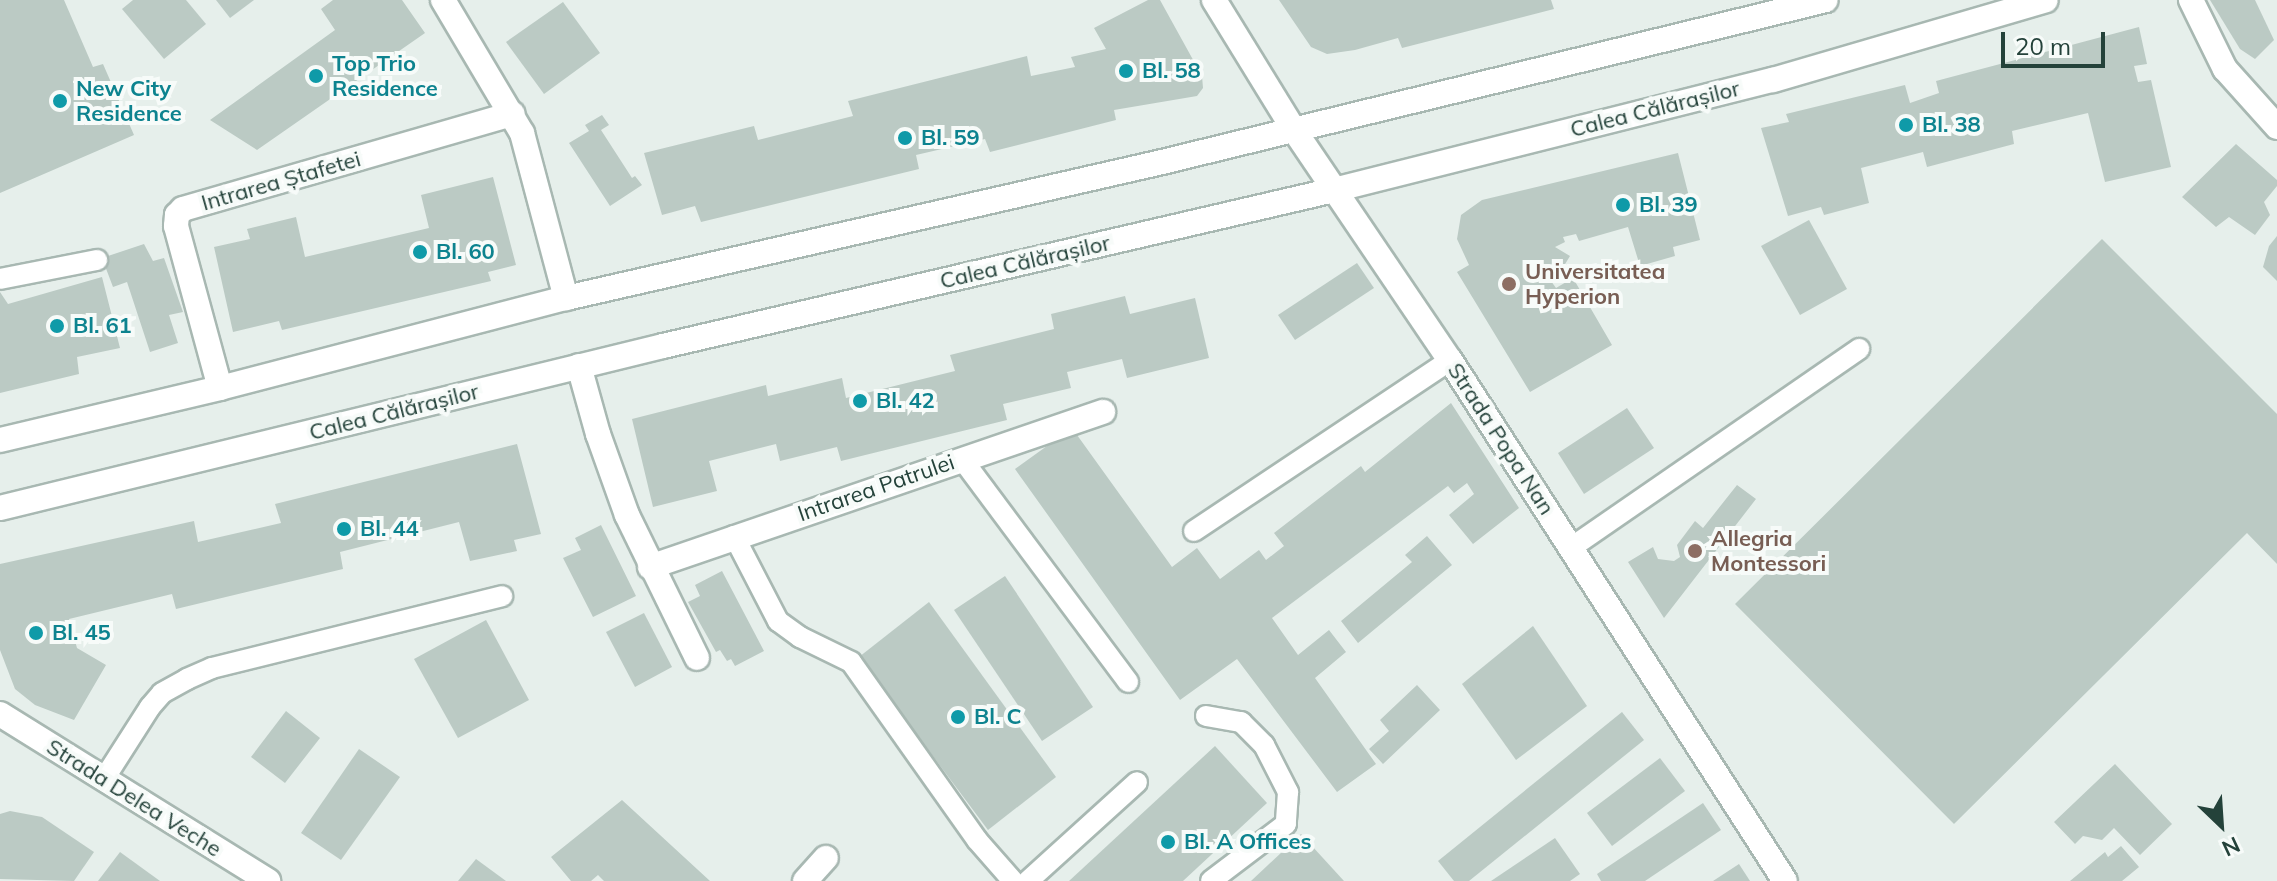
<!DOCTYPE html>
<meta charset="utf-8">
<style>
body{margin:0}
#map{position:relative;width:2277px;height:881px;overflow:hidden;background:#e6efeb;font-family:Mulish,sans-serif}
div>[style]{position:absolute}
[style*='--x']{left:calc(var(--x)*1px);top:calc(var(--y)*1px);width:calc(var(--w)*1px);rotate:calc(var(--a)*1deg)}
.building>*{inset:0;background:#bbcac4}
.roads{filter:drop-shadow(2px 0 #a8b8b2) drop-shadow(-2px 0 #a8b8b2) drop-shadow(0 2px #a8b8b2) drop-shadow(0 -2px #a8b8b2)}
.service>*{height:20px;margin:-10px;padding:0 10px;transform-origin:10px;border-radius:10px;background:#fff}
.minor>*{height:24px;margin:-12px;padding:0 12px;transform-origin:12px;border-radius:12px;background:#fff}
.tertiary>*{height:24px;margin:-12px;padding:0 12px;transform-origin:12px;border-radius:12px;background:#fff}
.secondary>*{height:24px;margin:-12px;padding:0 12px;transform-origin:12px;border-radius:12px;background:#fff}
.dots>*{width:22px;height:22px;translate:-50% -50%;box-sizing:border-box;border:4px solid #f7fbf9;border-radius:50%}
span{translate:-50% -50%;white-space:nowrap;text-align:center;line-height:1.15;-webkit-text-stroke:8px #f7fbf9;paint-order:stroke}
.culture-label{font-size:22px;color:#0d838f;font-weight:700}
.left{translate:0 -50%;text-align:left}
.street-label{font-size:22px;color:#24423a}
.education-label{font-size:22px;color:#785e54;font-weight:700}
.north{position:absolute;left:2181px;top:785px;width:80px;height:80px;-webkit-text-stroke:6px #f7fbf9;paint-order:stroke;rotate:155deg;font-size:22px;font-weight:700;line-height:32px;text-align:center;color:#24423a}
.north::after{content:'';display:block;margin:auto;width:28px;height:36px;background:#24423a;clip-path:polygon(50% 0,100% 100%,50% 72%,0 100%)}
.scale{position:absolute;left:2001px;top:32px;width:104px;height:36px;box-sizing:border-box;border:4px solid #24423a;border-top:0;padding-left:10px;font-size:24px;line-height:28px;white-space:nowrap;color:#24423a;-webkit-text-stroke:6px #f7fbf9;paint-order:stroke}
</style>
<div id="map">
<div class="building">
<i style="clip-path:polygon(0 0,64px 0,93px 67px,103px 64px,134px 135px,0 193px)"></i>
<i style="clip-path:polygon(133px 0,186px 0,206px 24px,164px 59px,122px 9px)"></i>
<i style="clip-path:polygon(216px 0,254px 0,230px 18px)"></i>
<i style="clip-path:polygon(333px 0,402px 0,425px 33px,257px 150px,210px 120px,335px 30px,321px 9px)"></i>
<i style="clip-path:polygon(1148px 0,1160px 0,1202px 76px,1203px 88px,1197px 96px,1114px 110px,1116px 120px,990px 152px,985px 139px,916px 155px,919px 169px,701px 222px,695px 206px,662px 215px,644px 153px,754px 126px,758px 140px,853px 116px,848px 101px,1027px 56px,1031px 76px,1075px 67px,1071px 57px,1106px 49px,1094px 28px)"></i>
<i style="clip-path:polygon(1279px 0,1551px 0,1554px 9px,1402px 48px,1398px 38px,1355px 50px,1327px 54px,1311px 47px)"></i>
<i style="clip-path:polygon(2210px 0,2255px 0,2274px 40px,2255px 59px,2240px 49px)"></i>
<i style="clip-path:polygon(563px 2px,600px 53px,544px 94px,506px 42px)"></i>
<i style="clip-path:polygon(2139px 27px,2147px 64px,2134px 66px,2138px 82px,2151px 80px,2171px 167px,2105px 182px,2088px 113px,2012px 131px,2014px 144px,1927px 167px,1923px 152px,1861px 168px,1869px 203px,1824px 215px,1821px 207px,1788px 216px,1761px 128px,1789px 122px,1786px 114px,1905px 85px,1910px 103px,1939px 93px,1936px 81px)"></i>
<i style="clip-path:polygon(602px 115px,609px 125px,601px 130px,632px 178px,635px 176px,642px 185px,610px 206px,569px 143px,589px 131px,585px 125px)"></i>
<i style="clip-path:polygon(2236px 144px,2277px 180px,2277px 186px,2264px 202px,2270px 215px,2255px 235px,2229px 217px,2216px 227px,2182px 197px)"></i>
<i style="clip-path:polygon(1678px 153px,1700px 240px,1673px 247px,1675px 256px,1640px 266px,1628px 227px,1579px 241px,1576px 234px,1563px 237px,1565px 242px,1555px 247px,1570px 256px,1559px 274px,1549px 270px,1551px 281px,1556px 288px,1573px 278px,1612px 345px,1530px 392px,1457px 272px,1469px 265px,1457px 239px,1461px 215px,1482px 200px)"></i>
<i style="clip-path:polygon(493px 177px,516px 265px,488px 272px,491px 281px,282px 330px,279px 321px,233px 332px,214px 247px,250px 239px,247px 229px,296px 217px,305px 257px,429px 228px,421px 195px)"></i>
<i style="clip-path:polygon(1809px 220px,1847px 289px,1800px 315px,1761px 246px)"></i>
<i style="clip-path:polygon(2277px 236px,2277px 281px,2263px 267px,2269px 246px)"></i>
<i style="clip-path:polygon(2102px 239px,2277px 414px,2277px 564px,2247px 533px,1954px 824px,1735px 604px)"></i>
<i style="clip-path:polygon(144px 244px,153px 261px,164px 258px,183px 312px,169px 315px,178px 343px,150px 352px,127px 282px,113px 287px,102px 258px)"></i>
<i style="clip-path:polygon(1357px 263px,1374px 288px,1295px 340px,1278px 315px)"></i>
<i style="clip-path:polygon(102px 277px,120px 348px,77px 357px,79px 374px,0 393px,0 292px,8px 304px)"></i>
<i style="clip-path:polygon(1125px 296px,1130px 314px,1195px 298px,1209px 358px,1127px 378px,1122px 359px,1067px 372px,1071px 388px,1003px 404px,1007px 420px,841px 461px,837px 447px,780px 461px,776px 444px,709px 461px,717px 491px,653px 507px,632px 419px,766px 385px,768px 396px,842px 378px,846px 398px,955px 371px,950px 355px,1054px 329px,1051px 314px)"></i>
<i style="clip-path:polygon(1451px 403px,1519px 508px,1473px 544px,1449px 515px,1474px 494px,1467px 483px,1454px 493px,1448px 486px,1272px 618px,1298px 655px,1329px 630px,1346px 652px,1315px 678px,1376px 764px,1337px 792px,1237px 659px,1180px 700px,1015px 469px,1072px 428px,1172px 567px,1197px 548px,1220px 579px,1259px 550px,1266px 560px,1284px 546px,1274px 533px,1361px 466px,1365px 472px)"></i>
<i style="clip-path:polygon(1627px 408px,1654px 448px,1584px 494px,1558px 453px)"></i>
<i style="clip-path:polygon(517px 444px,541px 534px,514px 540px,517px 551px,470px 561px,459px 522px,340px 552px,343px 569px,176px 609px,172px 594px,69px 619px,77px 648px,106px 665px,74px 720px,35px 705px,15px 689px,0 650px,0 564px,194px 521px,198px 542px,281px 523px,275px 504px)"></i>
<i style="clip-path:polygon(1737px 485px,1756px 499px,1664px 618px,1628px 562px,1653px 547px,1658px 559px,1674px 561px,1680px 557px,1677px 545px,1695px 521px,1703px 528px)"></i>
<i style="clip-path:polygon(601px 525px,636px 596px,593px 617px,563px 558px,581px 550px,575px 538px)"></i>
<i style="clip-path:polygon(1427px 536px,1452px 565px,1358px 643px,1341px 621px,1412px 562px,1405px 555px)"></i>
<i style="clip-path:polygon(722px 571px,764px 651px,735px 666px,731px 659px,727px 661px,720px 650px,716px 652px,688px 602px,700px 596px,695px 585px)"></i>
<i style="clip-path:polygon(1005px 576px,1093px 707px,1042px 741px,954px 610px)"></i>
<i style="clip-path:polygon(929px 602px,1056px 777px,988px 830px,859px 657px)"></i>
<i style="clip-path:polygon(644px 613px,672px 667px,635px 687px,606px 632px)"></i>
<i style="clip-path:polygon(486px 620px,529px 700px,458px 738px,414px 659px)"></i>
<i style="clip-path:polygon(1533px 626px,1587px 706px,1516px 760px,1462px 684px)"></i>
<i style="clip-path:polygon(1417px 685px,1440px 710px,1383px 764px,1369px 749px,1389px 731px,1380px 720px)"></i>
<i style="clip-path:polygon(286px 711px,320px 738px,285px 783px,251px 757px)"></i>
<i style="clip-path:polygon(1622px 712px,1644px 740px,1469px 881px,1454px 881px,1438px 861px)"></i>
<i style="clip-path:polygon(1215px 746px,1267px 803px,1183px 881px,1069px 881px)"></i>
<i style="clip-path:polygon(359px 749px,400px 777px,341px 860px,301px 833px)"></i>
<i style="clip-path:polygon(1660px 758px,1685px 791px,1612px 846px,1587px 813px)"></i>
<i style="clip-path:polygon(2115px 764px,2172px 824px,2140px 855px,2114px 828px,2102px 840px,2083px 836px,2075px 844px,2054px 822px)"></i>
<i style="clip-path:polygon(622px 800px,710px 881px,604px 881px,598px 875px,591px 881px,571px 881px,551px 857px)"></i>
<i style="clip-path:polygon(1703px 803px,1721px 830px,1645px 881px,1601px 881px,1597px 874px)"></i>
<i style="clip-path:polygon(10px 811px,42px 817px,94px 852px,74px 881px,0 879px,0 814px)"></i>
<i style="clip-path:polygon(1301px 834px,1344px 881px,1251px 881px)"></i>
<i style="clip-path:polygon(1555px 838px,1580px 874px,1570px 881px,1491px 881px)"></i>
<i style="clip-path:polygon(2121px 846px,2139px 867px,2122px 881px,2070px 881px,2105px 852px,2108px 857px)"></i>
<i style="clip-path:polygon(120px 852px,160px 881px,98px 881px)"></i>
<i style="clip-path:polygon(476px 859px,506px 881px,458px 881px)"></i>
<i style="clip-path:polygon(1739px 864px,1750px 881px,1713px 881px)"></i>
</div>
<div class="roads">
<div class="service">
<i style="--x:0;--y:279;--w:99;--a:-11.1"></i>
<i style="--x:962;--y:459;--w:278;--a:53.3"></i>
<i style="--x:1194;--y:531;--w:308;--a:-33.7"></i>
<i style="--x:734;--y:536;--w:96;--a:62.6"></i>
<i style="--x:778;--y:621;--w:27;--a:36"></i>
<i style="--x:800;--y:637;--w:57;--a:26.1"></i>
<i style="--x:851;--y:662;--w:218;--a:54.7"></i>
<i style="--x:977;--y:840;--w:55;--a:48.7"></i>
<i style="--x:1572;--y:547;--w:349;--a:-34.6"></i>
<i style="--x:1206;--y:716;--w:36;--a:10"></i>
<i style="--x:1241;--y:722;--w:33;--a:45"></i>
<i style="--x:1264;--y:745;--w:53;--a:62.9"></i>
<i style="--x:1288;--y:792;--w:32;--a:94"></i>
<i style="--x:1286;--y:824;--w:94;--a:142.8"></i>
<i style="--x:104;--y:779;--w:85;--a:-57.4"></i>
<i style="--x:150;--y:707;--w:18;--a:-49"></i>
<i style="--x:162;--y:693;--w:29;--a:-29"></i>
<i style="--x:187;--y:679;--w:27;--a:-24"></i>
<i style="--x:212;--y:668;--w:299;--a:-13.9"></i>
<i style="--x:1028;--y:881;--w:147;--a:-42.2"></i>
</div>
<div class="minor">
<i style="--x:443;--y:0;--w:155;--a:59.3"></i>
<i style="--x:522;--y:133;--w:171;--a:75.1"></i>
<i style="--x:2191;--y:0;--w:77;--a:63.8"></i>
<i style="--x:2225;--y:69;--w:78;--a:48.1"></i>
<i style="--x:579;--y:366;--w:71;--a:74.4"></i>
<i style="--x:598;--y:434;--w:86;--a:70.3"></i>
<i style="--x:627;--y:515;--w:159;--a:63.9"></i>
<i style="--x:220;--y:388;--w:168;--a:-105.2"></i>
<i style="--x:176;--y:226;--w:11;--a:-85"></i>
<i style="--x:177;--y:215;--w:8;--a:-45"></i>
<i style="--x:183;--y:209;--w:343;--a:-16.1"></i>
<i style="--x:650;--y:567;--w:479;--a:-18.9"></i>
<i style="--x:805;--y:881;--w:31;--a:-48"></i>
</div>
<div class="tertiary">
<i style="--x:1214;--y:0;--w:153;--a:58.4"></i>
<i style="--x:1294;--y:130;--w:278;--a:55.9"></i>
<i style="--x:1450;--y:360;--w:619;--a:57.26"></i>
<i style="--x:0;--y:714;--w:316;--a:31.9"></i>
</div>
<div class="secondary">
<i style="--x:0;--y:440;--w:226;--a:-13.3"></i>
<i style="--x:220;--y:388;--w:358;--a:-14.6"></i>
<i style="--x:566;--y:298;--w:611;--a:-12.85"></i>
<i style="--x:1162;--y:162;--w:683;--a:-13.71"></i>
<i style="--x:0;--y:508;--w:683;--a:-13.73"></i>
<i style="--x:663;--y:346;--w:689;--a:-13.09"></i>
<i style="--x:1334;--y:190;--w:453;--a:-14.1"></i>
<i style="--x:1773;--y:80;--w:284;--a:-16.3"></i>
</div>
</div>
<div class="dots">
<i style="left:1126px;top:71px;background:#0f9aa8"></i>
<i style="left:316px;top:76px;background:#0f9aa8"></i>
<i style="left:60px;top:101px;background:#0f9aa8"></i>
<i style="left:1906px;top:125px;background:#0f9aa8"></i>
<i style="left:905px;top:138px;background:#0f9aa8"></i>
<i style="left:1623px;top:205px;background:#0f9aa8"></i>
<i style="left:420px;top:252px;background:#0f9aa8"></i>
<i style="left:1509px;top:284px;background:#8d6e63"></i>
<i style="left:57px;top:326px;background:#0f9aa8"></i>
<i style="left:860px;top:401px;background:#0f9aa8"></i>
<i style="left:344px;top:529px;background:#0f9aa8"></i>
<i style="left:1695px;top:551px;background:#8d6e63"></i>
<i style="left:36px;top:633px;background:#0f9aa8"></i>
<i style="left:958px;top:717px;background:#0f9aa8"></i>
<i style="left:1168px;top:842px;background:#0f9aa8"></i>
</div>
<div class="culture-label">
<span class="left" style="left:332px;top:76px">Top Trio<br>Residence</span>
<span class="left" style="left:1142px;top:71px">Bl. 58</span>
<span class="left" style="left:76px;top:101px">New City<br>Residence</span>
<span class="left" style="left:1922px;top:125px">Bl. 38</span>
<span class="left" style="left:921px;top:138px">Bl. 59</span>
<span class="left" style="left:1639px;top:205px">Bl. 39</span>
<span class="left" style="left:436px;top:252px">Bl. 60</span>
<span class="left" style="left:73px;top:326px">Bl. 61</span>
<span class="left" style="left:876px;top:401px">Bl. 42</span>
<span class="left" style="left:360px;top:529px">Bl. 44</span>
<span class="left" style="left:52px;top:633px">Bl. 45</span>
<span class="left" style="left:974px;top:717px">Bl. C</span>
<span class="left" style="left:1184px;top:842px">Bl. A Offices</span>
</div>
<div class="street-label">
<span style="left:1655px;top:109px;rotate:-14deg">Calea Călărașilor</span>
<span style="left:281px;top:181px;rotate:-16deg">Intrarea Ștafetei</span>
<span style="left:1025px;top:262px;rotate:-13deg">Calea Călărașilor</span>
<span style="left:394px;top:412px;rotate:-14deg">Calea Călărașilor</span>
<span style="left:1501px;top:439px;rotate:57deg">Strada Popa Nan</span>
<span style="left:876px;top:488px;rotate:-19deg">Intrarea Patrulei</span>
<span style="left:134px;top:798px;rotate:32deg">Strada Delea Veche</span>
</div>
<div class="education-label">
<span class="left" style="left:1525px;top:284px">Universitatea<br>Hyperion</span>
<span class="left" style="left:1711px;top:551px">Allegria<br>Montessori</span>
</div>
<div class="north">N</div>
<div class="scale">20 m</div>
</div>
